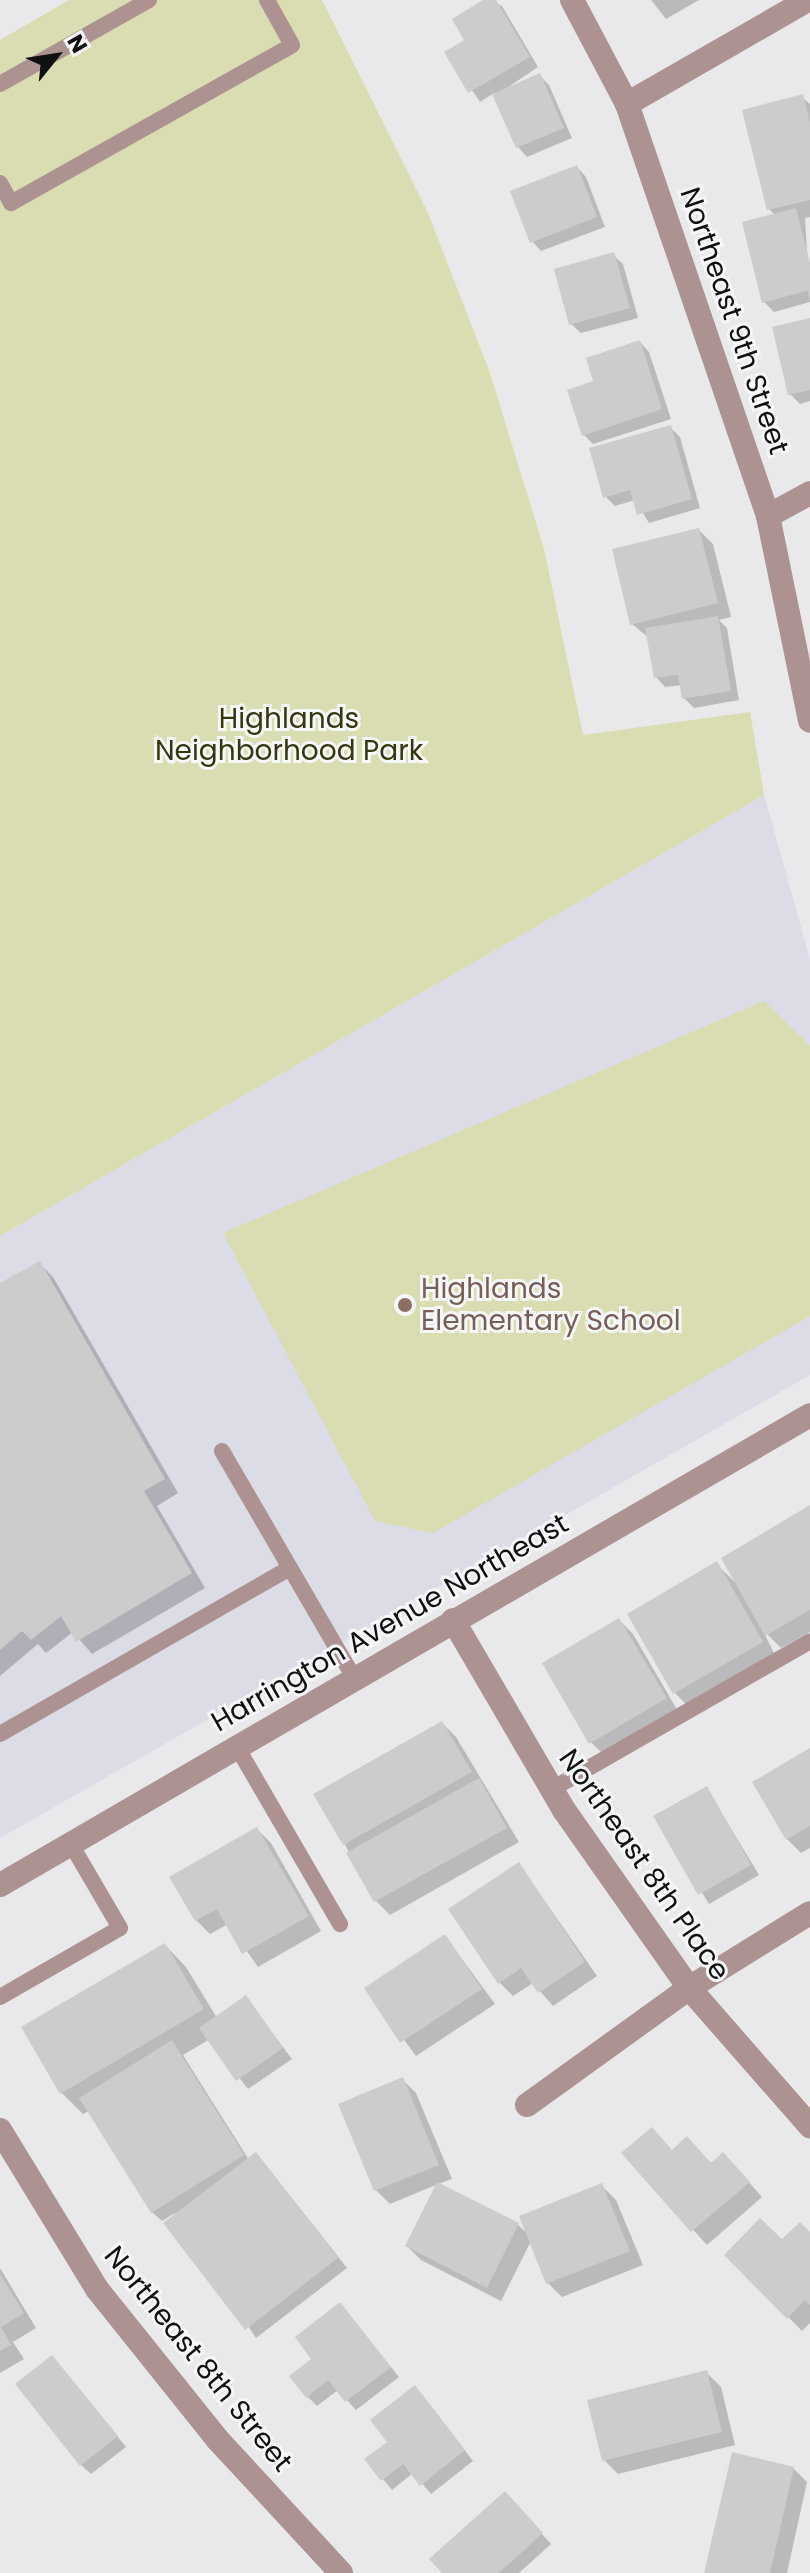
<!DOCTYPE html>
<style>
body{margin:0}
#map{position:relative;width:810px;height:2573px;overflow:hidden;background:#e9e9eb;font-family:Poppins,sans-serif}
div>[style]{position:absolute}
[style*='--x']{left:calc(var(--x)*1px);top:calc(var(--y)*1px);width:calc(var(--w)*1px);rotate:calc(var(--a)*1deg)}
.built>*{inset:0;background:#dbdce5}
.green>*{inset:0;background:#dadcb1}
.shadow>*{inset:0;background:#0003}
.building>*{inset:0;background:#cccccd}
.lane>*{height:16px;margin:-8px;padding:0 8px;transform-origin:8px;border-radius:8px;background:#ac9290}
.street>*{height:24px;margin:-12px;padding:0 12px;transform-origin:12px;border-radius:12px;background:#ac9290}
.dots>*{width:22px;height:22px;translate:-50% -50%;box-sizing:border-box;border:4px solid #f6f7f8;border-radius:50%}
span{translate:-50% -50%;white-space:nowrap;text-align:center;line-height:1.15;-webkit-text-stroke:6px #f6f7f8;paint-order:stroke}
.street-label{font-size:28px;color:#101010}
.park-label{font-size:28px;color:#37370e}
.education-label{font-size:28px;color:#785e54}
.left{translate:0 -50%;text-align:left}
.north{position:absolute;left:16px;top:16px;width:80px;height:80px;-webkit-text-stroke:6px #f6f7f8;paint-order:stroke;rotate:60deg;font-size:22px;font-weight:700;line-height:32px;text-align:center;color:#101010}
.north::after{content:'';display:block;margin:auto;width:28px;height:36px;background:#101010;clip-path:polygon(50% 0,100% 100%,50% 72%,0 100%)}
</style>
<div id="map">
<div class="built">
<i style="clip-path:polygon(764px 795px,810px 959px,810px 1375px,0 1838px,0 1236px)"></i>
</div>
<div class="green">
<i style="clip-path:polygon(69px 0,322px 0,428px 213px,490px 373px,544px 549px,583px 735px,750px 712px,764px 795px,0 1236px,0 40px)"></i>
<i style="clip-path:polygon(764px 1001px,810px 1046px,810px 1316px,433px 1533px,375px 1521px,223px 1233px)"></i>
</div>
<div class="shadow">
<i style="clip-path:polygon(487px 0,502px 6px,538px 67px,501px 92px,540px 76px,549px 85px,572px 138px,527px 157px,518px 147px,494px 93px,480px 102px,447px 53px,467px 41px)"></i>
<i style="clip-path:polygon(651px 0,699px 0,666px 19px)"></i>
<i style="clip-path:polygon(802px 97px,810px 104px,810px 217px,805px 218px,810px 302px,774px 312px,764px 302px,775px 215px,769px 209px)"></i>
<i style="clip-path:polygon(577px 167px,586px 177px,605px 227px,541px 251px,532px 241px)"></i>
<i style="clip-path:polygon(613px 255px,623px 264px,638px 318px,581px 333px,571px 324px)"></i>
<i style="clip-path:polygon(810px 320px,810px 401px,800px 404px,790px 394px)"></i>
<i style="clip-path:polygon(640px 342px,649px 352px,671px 419px,593px 444px,584px 435px,596px 382px)"></i>
<i style="clip-path:polygon(670px 427px,680px 437px,700px 508px,649px 523px,635px 500px,615px 506px,605px 496px)"></i>
<i style="clip-path:polygon(699px 530px,713px 544px,731px 617px,719px 620px,727px 628px,739px 700px,694px 708px,684px 698px,682px 685px,665px 687px,656px 677px,649px 638px,632px 624px)"></i>
<i style="clip-path:polygon(39px 1263px,53px 1277px,178px 1493px,157px 1506px,205px 1588px,92px 1654px,73px 1632px,46px 1653px,38px 1644px,0 1676px,0 1285px)"></i>
<i style="clip-path:polygon(810px 1509px,810px 1632px,781px 1648px,762px 1629px,776px 1657px,689px 1707px,675px 1693px,716px 1564px,736px 1583px)"></i>
<i style="clip-path:polygon(619px 1620px,633px 1634px,679px 1713px,605px 1756px,591px 1742px)"></i>
<i style="clip-path:polygon(442px 1723px,456px 1737px,519px 1842px,390px 1915px,376px 1901px,344px 1843px)"></i>
<i style="clip-path:polygon(810px 1750px,810px 1848px,801px 1853px,787px 1839px)"></i>
<i style="clip-path:polygon(707px 1789px,759px 1875px,709px 1904px,656px 1817px)"></i>
<i style="clip-path:polygon(257px 1829px,271px 1843px,321px 1931px,258px 1967px,228px 1924px,210px 1934px,196px 1920px)"></i>
<i style="clip-path:polygon(519px 1864px,597px 1976px,553px 2006px,533px 1983px,513px 1996px,499px 1982px)"></i>
<i style="clip-path:polygon(445px 1936px,495px 2004px,416px 2056px,366px 1988px)"></i>
<i style="clip-path:polygon(165px 1945px,186px 1967px,217px 2018px,246px 1998px,292px 2059px,248px 2089px,210px 2039px,183px 2055px,249px 2160px,265px 2164px,347px 2268px,256px 2338px,175px 2213px,162px 2221px,152px 2212px,89px 2111px,83px 2114px,61px 2092px)"></i>
<i style="clip-path:polygon(402px 2079px,416px 2093px,452px 2179px,438px 2184px,518px 2225px,529px 2235px,602px 2186px,616px 2200px,643px 2265px,562px 2297px,548px 2283px,531px 2241px,501px 2301px,421px 2260px,407px 2246px,438px 2184px,390px 2204px,376px 2190px)"></i>
<i style="clip-path:polygon(672px 2152px,737px 2169px,762px 2197px,707px 2245px,624px 2154px)"></i>
<i style="clip-path:polygon(810px 2235px,810px 2323px,802px 2331px,727px 2255px)"></i>
<i style="clip-path:polygon(0 2268px,36px 2328px,13px 2342px,24px 2359px,0 2373px)"></i>
<i style="clip-path:polygon(340px 2304px,399px 2377px,356px 2410px,338px 2390px,317px 2406px,307px 2396px,314px 2359px)"></i>
<i style="clip-path:polygon(62px 2368px,126px 2447px,91px 2474px,81px 2465px)"></i>
<i style="clip-path:polygon(707px 2373px,721px 2387px,735px 2445px,618px 2474px,604px 2460px)"></i>
<i style="clip-path:polygon(424px 2397px,473px 2461px,431px 2494px,413px 2473px,392px 2490px,367px 2460px,389px 2442px)"></i>
<i style="clip-path:polygon(793px 2468px,807px 2482px,787px 2573px,707px 2573px)"></i>
<i style="clip-path:polygon(514px 2503px,551px 2544px,519px 2573px,444px 2573px)"></i>
</div>
<div class="building">
<i style="clip-path:polygon(483px 0,496px 0,530px 57px,468px 93px,444px 52px,464px 40px,452px 19px)"></i>
<i style="clip-path:polygon(540px 73px,564px 128px,516px 148px,492px 94px)"></i>
<i style="clip-path:polygon(803px 94px,810px 123px,810px 200px,767px 210px,742px 110px)"></i>
<i style="clip-path:polygon(577px 165px,597px 217px,530px 243px,510px 191px)"></i>
<i style="clip-path:polygon(796px 208px,810px 263px,810px 290px,762px 303px,742px 222px)"></i>
<i style="clip-path:polygon(614px 252px,630px 308px,569px 325px,554px 269px)"></i>
<i style="clip-path:polygon(810px 318px,810px 390px,788px 395px,772px 327px)"></i>
<i style="clip-path:polygon(640px 340px,662px 409px,582px 436px,567px 390px,593px 381px,586px 358px)"></i>
<i style="clip-path:polygon(671px 425px,692px 499px,637px 515px,630px 490px,603px 498px,589px 448px)"></i>
<i style="clip-path:polygon(699px 528px,718px 603px,630px 625px,612px 549px)"></i>
<i style="clip-path:polygon(718px 616px,731px 691px,682px 699px,678px 675px,654px 678px,645px 628px)"></i>
<i style="clip-path:polygon(40px 1261px,165px 1479px,144px 1491px,192px 1573px,76px 1642px,61px 1616px,31px 1640px,22px 1631px,0 1650px,0 1283px)"></i>
<i style="clip-path:polygon(810px 1505px,810px 1610px,765px 1636px,721px 1558px)"></i>
<i style="clip-path:polygon(717px 1561px,763px 1642px,673px 1694px,627px 1614px)"></i>
<i style="clip-path:polygon(619px 1618px,667px 1698px,589px 1744px,542px 1663px)"></i>
<i style="clip-path:polygon(442px 1721px,472px 1772px,343px 1845px,313px 1794px)"></i>
<i style="clip-path:polygon(810px 1748px,810px 1826px,786px 1840px,752px 1782px)"></i>
<i style="clip-path:polygon(479px 1778px,507px 1828px,374px 1902px,346px 1853px)"></i>
<i style="clip-path:polygon(707px 1786px,751px 1865px,698px 1895px,653px 1816px)"></i>
<i style="clip-path:polygon(257px 1827px,309px 1916px,242px 1954px,217px 1909px,195px 1921px,169px 1877px)"></i>
<i style="clip-path:polygon(519px 1862px,585px 1962px,538px 1993px,521px 1968px,498px 1984px,448px 1909px)"></i>
<i style="clip-path:polygon(445px 1934px,482px 1989px,400px 2043px,364px 1988px)"></i>
<i style="clip-path:polygon(165px 1943px,204px 2009px,60px 2094px,21px 2027px)"></i>
<i style="clip-path:polygon(246px 1995px,283px 2048px,236px 2081px,199px 2028px)"></i>
<i style="clip-path:polygon(172px 2040px,244px 2155px,151px 2213px,79px 2098px)"></i>
<i style="clip-path:polygon(403px 2077px,439px 2165px,374px 2191px,338px 2104px)"></i>
<i style="clip-path:polygon(652px 2127px,672px 2150px,687px 2136px,711px 2163px,723px 2152px,750px 2182px,691px 2232px,621px 2153px)"></i>
<i style="clip-path:polygon(256px 2152px,338px 2258px,245px 2330px,163px 2223px)"></i>
<i style="clip-path:polygon(437px 2182px,519px 2223px,487px 2288px,405px 2246px)"></i>
<i style="clip-path:polygon(602px 2183px,630px 2251px,546px 2284px,519px 2216px)"></i>
<i style="clip-path:polygon(760px 2218px,782px 2239px,800px 2222px,810px 2232px,810px 2305px,805px 2300px,787px 2319px,724px 2255px)"></i>
<i style="clip-path:polygon(0 2274px,24px 2313px,1px 2327px,11px 2345px,0 2351px)"></i>
<i style="clip-path:polygon(340px 2302px,391px 2367px,345px 2402px,328px 2380px,306px 2398px,289px 2376px,311px 2359px,295px 2337px)"></i>
<i style="clip-path:polygon(52px 2355px,118px 2436px,80px 2466px,15px 2384px)"></i>
<i style="clip-path:polygon(707px 2370px,722px 2432px,602px 2461px,587px 2400px)"></i>
<i style="clip-path:polygon(415px 2385px,465px 2450px,420px 2486px,403px 2464px,381px 2481px,364px 2459px,387px 2442px,370px 2420px)"></i>
<i style="clip-path:polygon(732px 2452px,794px 2467px,770px 2573px,704px 2573px)"></i>
<i style="clip-path:polygon(505px 2491px,543px 2533px,499px 2573px,442px 2573px,429px 2559px)"></i>
</div>
<div class="lane">
<i style="--x:0;--y:84;--w:171;--a:-29.4"></i>
<i style="--x:0;--y:183;--w:23;--a:61"></i>
<i style="--x:11;--y:203;--w:322;--a:-29.3"></i>
<i style="--x:292;--y:45;--w:51;--a:-119.1"></i>
<i style="--x:222;--y:1451;--w:263;--a:59.8"></i>
<i style="--x:0;--y:1734;--w:334;--a:-29.8"></i>
<i style="--x:237;--y:1747;--w:205;--a:59.8"></i>
<i style="--x:552;--y:1789;--w:297;--a:-29.8"></i>
<i style="--x:0;--y:1997;--w:138;--a:-29.9"></i>
<i style="--x:120;--y:1928;--w:97;--a:-120.3"></i>
</div>
<div class="street">
<i style="--x:572;--y:0;--w:118;--a:62.1"></i>
<i style="--x:627;--y:104;--w:435;--a:71.1"></i>
<i style="--x:768;--y:516;--w:209;--a:78.4"></i>
<i style="--x:627;--y:104;--w:209;--a:-29.9"></i>
<i style="--x:768;--y:516;--w:48;--a:-28.7"></i>
<i style="--x:453;--y:1620;--w:220;--a:59.7"></i>
<i style="--x:564;--y:1810;--w:218;--a:54.9"></i>
<i style="--x:689;--y:1988;--w:184;--a:48.8"></i>
<i style="--x:0;--y:1885;--w:936;--a:-30.12"></i>
<i style="--x:527;--y:2105;--w:200;--a:-35.8"></i>
<i style="--x:689;--y:1988;--w:142;--a:-31.8"></i>
<i style="--x:0;--y:2130;--w:186;--a:58.6"></i>
<i style="--x:97;--y:2289;--w:193;--a:51.3"></i>
<i style="--x:218;--y:2440;--w:181;--a:47.2"></i>
</div>
<div class="dots">
<i style="left:405px;top:1305px;background:#8d6e63"></i>
</div>
<div class="street-label">
<span style="left:734px;top:321px;rotate:71deg">Northeast 9th Street</span>
<span style="left:390px;top:1623px;rotate:-30deg">Harrington Avenue Northeast</span>
<span style="left:644px;top:1865px;rotate:55deg">Northeast 8th Place</span>
<span style="left:198px;top:2359px;rotate:51deg">Northeast 8th Street</span>
</div>
<div class="park-label">
<span style="left:289px;top:735px">Highlands<br>Neighborhood Park</span>
</div>
<div class="education-label">
<span class="left" style="left:421px;top:1305px">Highlands<br>Elementary School</span>
</div>
<div class="north">N</div>
</div>
